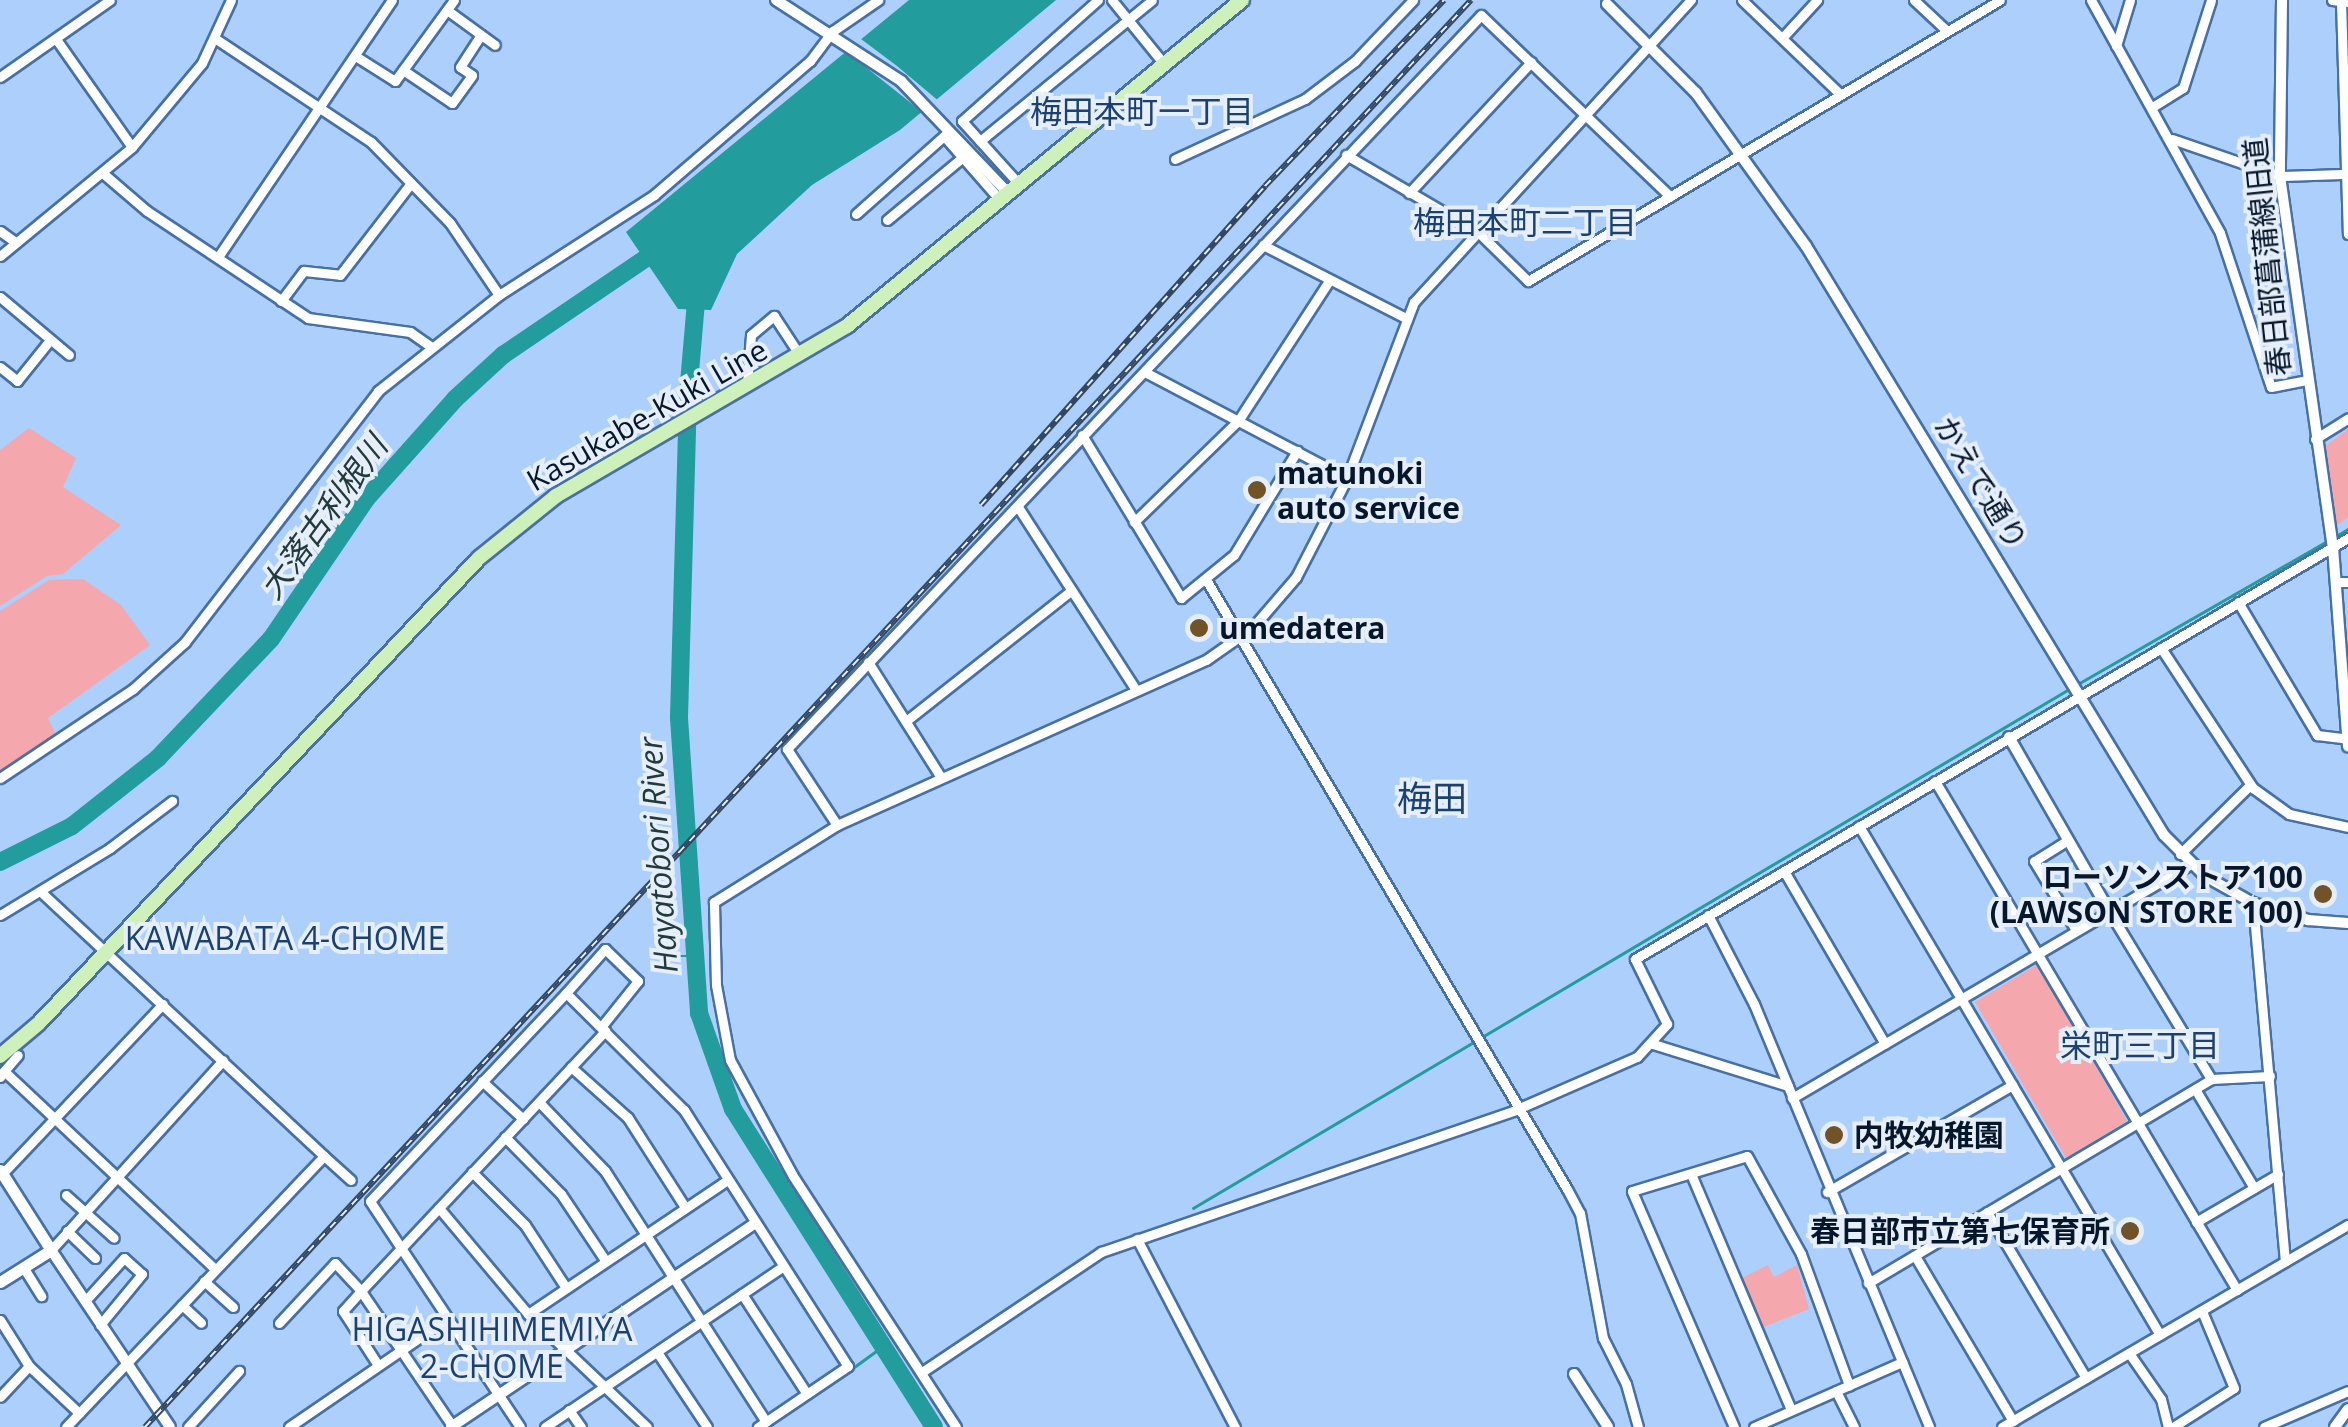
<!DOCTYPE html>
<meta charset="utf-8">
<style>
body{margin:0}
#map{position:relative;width:2348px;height:1427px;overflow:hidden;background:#accffc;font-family:"Open Sans","Noto Sans JP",sans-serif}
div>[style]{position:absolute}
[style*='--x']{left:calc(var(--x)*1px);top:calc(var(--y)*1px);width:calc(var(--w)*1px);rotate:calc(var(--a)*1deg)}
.green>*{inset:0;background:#f4a7ac}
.water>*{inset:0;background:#229c9c}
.pier>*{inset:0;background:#accffc}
.stream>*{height:2.5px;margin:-1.25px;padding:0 1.25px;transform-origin:1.25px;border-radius:1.25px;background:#229c9c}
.river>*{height:18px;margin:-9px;padding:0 9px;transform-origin:9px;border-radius:9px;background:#229c9c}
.roads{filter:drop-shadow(2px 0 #4770a3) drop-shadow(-2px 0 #4770a3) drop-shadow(0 2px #4770a3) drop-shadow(0 -2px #4770a3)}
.minor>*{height:9px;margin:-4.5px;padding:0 4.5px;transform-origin:4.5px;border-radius:4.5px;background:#fff}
.tertiary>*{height:10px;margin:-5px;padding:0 5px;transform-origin:5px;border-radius:5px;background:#fff}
.secondary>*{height:11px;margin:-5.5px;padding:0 5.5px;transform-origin:5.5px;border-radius:5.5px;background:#fff}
.primary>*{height:14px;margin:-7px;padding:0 7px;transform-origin:7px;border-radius:7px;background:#cef0ba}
.rail>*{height:6px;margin-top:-3px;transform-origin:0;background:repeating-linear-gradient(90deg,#e5eef9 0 8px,#324761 0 16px);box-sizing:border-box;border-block:2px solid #324761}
.dots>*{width:28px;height:28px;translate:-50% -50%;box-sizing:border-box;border:5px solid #e5eef9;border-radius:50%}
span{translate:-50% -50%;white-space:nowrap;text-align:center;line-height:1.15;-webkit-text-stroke:8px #e5eef9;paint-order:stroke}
.street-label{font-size:30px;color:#07172b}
.poi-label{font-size:30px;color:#07172b;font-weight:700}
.left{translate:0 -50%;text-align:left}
.right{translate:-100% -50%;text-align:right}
.neighbourhood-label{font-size:32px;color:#1a4170}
.water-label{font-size:32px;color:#223b3a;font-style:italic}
.quarter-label{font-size:35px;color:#1a4170}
</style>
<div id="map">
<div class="green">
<i style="clip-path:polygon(29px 428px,76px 458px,63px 487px,121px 525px,63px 574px,47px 576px,0 606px,0 450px)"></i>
<i style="clip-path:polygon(2348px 429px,2348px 517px,2336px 526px,2324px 447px)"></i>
<i style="clip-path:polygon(83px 579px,121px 605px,150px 645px,48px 718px,57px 737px,0 773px,0 611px,49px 580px)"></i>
<i style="clip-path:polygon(2038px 964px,2127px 1121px,2066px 1158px,1975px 1002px)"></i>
<i style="clip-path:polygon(1768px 1265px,1774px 1277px,1797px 1265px,1809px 1309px,1761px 1328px,1740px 1279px)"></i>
</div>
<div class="water">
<i style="clip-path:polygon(909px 0,1056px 0,900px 130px,812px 185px,737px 254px,711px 310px,678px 309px,626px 232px)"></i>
</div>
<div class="pier">
<i style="clip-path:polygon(857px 36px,897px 66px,941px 103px,926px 115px,843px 49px)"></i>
</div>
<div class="stream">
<i style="--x:2336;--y:536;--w:14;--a:-30"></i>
<i style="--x:2076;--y:685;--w:292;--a:-29.8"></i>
<i style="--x:662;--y:956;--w:29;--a:0"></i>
<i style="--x:1482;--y:1037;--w:682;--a:-30.66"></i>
<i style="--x:1193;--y:1208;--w:328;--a:-30.6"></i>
<i style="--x:850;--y:1370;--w:39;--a:-36"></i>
<i style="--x:766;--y:1427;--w:39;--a:-35"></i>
</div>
<div class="river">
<i style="--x:697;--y:290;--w:105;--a:94.9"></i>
<i style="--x:688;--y:395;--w:323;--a:91.6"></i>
<i style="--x:679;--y:718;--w:296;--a:86.1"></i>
<i style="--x:699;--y:1013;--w:102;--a:70.5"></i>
<i style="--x:733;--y:1109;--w:376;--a:57.7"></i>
<i style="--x:0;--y:862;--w:80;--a:-26.6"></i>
<i style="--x:72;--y:826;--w:110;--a:-38.3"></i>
<i style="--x:158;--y:758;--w:164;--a:-46.5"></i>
<i style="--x:271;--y:639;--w:169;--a:-55.8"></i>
<i style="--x:366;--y:499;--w:134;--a:-48.3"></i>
<i style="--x:455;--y:399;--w:65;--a:-42.5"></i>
<i style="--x:503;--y:355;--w:187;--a:-34.1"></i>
</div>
<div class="roads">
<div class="minor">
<i style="--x:1112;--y:0;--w:82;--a:50.9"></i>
<i style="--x:1742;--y:0;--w:136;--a:43.8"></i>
<i style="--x:1914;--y:0;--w:45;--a:43.2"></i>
<i style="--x:2091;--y:0;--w:266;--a:61"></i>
<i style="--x:2220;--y:233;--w:162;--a:71.7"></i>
<i style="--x:2271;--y:387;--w:36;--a:-11"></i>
<i style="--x:2332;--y:0;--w:16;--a:7"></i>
<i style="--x:2341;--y:1;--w:233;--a:88.3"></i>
<i style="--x:447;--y:10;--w:59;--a:36.1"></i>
<i style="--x:1782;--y:38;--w:52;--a:-47.4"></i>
<i style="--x:56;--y:39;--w:132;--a:54.9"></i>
<i style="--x:216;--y:39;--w:186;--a:33.6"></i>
<i style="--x:371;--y:142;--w:113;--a:45.7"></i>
<i style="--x:450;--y:223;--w:87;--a:55.8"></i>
<i style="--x:2116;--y:46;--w:48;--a:-73.1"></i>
<i style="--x:357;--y:57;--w:45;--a:32.3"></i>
<i style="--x:395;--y:81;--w:100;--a:-53.9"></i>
<i style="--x:403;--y:70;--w:59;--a:34"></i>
<i style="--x:452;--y:103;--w:34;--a:-54"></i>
<i style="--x:472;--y:75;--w:14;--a:-146"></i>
<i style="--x:460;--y:67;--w:38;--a:-57"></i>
<i style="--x:0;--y:77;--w:134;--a:-35"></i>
<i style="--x:2154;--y:106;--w:34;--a:-32"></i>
<i style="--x:2183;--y:88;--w:92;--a:-72.3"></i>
<i style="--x:2172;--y:139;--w:114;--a:18.9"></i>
<i style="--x:2280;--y:176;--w:65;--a:-1.8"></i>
<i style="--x:980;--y:141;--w:222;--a:-39.3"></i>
<i style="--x:1346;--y:155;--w:153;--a:30.3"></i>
<i style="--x:1478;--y:232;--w:70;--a:44.4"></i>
<i style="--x:1528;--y:281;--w:549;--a:-30.77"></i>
<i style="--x:1175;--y:159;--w:143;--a:-24.8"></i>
<i style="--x:1305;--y:99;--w:63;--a:-37.2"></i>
<i style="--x:1355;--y:61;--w:84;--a:-46.4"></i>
<i style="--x:105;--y:175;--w:55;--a:40.6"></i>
<i style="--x:147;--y:211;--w:193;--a:33.6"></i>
<i style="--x:308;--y:318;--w:103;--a:7.8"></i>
<i style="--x:410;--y:332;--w:24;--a:35"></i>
<i style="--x:1019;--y:184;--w:85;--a:-132.1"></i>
<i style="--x:962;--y:121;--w:182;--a:-41.7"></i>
<i style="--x:1409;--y:193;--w:179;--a:-47"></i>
<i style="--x:856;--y:214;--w:118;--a:-41.6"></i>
<i style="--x:944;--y:136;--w:85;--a:48.8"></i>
<i style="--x:887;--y:220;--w:99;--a:-39.7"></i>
<i style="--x:0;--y:231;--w:19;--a:36"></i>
<i style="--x:1263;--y:245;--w:158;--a:27.1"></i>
<i style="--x:0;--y:256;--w:171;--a:-39.5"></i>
<i style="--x:132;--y:147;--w:109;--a:-50.2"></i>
<i style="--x:202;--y:63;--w:69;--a:-65.3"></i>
<i style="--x:218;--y:257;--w:310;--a:-55.9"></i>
<i style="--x:0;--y:297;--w:90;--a:40"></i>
<i style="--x:281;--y:301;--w:38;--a:-53"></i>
<i style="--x:304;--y:271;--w:36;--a:6"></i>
<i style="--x:340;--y:275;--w:116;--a:-52.3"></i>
<i style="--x:0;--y:367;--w:22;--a:39"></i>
<i style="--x:17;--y:381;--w:53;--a:-51.2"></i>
<i style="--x:1145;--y:372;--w:228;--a:27.7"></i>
<i style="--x:747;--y:384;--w:49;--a:-85.3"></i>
<i style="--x:751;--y:335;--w:30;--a:-40"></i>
<i style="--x:774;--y:316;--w:45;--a:56.7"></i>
<i style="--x:1082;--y:435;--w:191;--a:58.7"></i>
<i style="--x:1181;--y:598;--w:68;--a:-39.1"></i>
<i style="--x:1234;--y:555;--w:122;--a:-58.8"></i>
<i style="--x:2315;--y:439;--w:39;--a:-32"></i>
<i style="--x:1018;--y:507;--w:214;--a:57.2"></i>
<i style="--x:1134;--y:522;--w:145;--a:-44.2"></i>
<i style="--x:1238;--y:421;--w:167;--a:-57"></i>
<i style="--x:2336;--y:582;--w:12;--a:0"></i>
<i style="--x:1208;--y:583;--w:704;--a:59.36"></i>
<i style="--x:1567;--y:1189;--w:27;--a:62"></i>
<i style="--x:1580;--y:1213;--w:127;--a:79.6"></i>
<i style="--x:1603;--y:1338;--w:51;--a:63.4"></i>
<i style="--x:1626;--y:1384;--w:45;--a:74.4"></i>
<i style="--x:2238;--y:602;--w:155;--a:59.3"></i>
<i style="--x:2317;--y:735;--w:31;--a:7"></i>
<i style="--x:2161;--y:648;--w:168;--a:56.7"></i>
<i style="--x:2253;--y:788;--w:44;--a:35.8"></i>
<i style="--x:2289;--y:814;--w:60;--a:12.4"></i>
<i style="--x:868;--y:662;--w:135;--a:57.7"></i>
<i style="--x:906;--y:721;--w:211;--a:-38.3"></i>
<i style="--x:0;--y:778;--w:160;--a:-33.8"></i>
<i style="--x:133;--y:689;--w:70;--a:-42.1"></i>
<i style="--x:185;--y:642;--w:317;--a:-52.4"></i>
<i style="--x:378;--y:391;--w:154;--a:-38.4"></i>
<i style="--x:499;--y:295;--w:184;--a:-32.8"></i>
<i style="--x:654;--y:195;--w:206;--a:-40.7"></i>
<i style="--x:810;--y:61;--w:38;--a:-53"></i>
<i style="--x:833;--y:31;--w:55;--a:-34.6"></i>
<i style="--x:1935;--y:781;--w:592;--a:59.32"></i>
<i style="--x:837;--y:825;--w:91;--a:-123.3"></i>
<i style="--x:787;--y:749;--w:1010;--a:-46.6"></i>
<i style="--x:1481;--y:15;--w:262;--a:43.8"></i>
<i style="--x:1859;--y:826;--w:591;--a:59.4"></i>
<i style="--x:2068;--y:840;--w:40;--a:148"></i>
<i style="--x:2034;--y:861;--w:81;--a:58.7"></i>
<i style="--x:2180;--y:854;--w:98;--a:-44.6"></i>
<i style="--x:1784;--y:871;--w:200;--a:59.7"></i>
<i style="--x:41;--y:892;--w:387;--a:43"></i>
<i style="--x:324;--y:1156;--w:374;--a:133.6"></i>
<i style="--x:2253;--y:903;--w:360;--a:84.9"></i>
<i style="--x:2109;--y:911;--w:197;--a:58.7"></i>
<i style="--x:0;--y:915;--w:129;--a:-31.3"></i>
<i style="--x:110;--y:848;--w:78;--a:-37.2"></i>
<i style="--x:1708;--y:915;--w:100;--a:62.7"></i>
<i style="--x:1754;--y:1004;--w:458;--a:67.5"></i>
<i style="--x:566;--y:993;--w:59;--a:-48.4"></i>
<i style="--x:605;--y:949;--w:46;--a:44.1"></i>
<i style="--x:638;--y:981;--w:59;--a:128.8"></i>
<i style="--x:1653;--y:1044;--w:141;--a:17.3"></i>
<i style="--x:571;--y:1067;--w:76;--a:41.8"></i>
<i style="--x:628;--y:1118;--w:106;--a:57.4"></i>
<i style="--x:4;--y:1071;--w:21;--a:-49"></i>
<i style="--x:0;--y:1077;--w:7;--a:-56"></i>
<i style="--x:4;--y:1071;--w:289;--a:43.2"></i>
<i style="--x:482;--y:1081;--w:56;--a:42.8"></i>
<i style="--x:2195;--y:1089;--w:115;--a:59.2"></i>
<i style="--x:1792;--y:1098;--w:463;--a:-30.4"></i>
<i style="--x:539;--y:1102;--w:95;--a:46.3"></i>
<i style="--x:605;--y:1171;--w:298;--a:57.3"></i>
<i style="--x:505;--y:1137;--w:80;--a:45.5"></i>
<i style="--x:561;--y:1194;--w:79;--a:56.3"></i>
<i style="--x:324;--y:1156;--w:36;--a:42"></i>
<i style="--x:472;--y:1172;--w:75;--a:45"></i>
<i style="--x:525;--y:1225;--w:75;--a:56.9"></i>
<i style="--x:2;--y:1174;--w:234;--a:-46.6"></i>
<i style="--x:1691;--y:1174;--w:256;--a:67"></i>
<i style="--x:1827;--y:1192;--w:214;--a:-30"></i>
<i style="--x:66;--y:1195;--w:64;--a:41.9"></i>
<i style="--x:439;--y:1208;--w:138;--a:50"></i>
<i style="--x:528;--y:1314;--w:164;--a:43.5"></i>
<i style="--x:1987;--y:1212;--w:193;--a:59.2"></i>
<i style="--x:2196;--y:1222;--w:95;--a:-30.3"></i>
<i style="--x:67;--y:1231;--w:39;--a:44"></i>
<i style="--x:1137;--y:1239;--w:212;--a:62.5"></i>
<i style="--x:51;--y:1250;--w:256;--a:-47.8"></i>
<i style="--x:1915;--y:1256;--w:192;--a:59.3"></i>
<i style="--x:25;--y:1270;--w:31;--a:58"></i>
<i style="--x:204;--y:1281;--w:39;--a:42"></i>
<i style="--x:1868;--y:1283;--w:399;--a:-30.7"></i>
<i style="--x:2211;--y:1079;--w:59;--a:-2.9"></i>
<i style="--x:742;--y:1294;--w:119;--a:57"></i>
<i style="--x:85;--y:1301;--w:58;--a:-47.8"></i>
<i style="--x:124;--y:1258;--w:24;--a:42"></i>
<i style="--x:142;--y:1274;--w:66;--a:129.5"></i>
<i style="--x:182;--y:1305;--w:26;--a:43"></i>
<i style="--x:528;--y:1314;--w:239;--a:-33.9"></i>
<i style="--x:0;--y:1320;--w:54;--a:57.8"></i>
<i style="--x:29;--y:1366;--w:42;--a:133.1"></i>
<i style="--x:279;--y:1323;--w:82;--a:-47"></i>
<i style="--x:335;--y:1263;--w:38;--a:47"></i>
<i style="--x:361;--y:1291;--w:27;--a:132"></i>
<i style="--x:343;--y:1311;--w:64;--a:57.1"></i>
<i style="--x:657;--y:1352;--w:90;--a:56.3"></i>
<i style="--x:2129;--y:1353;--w:56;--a:55.2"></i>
<i style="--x:2161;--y:1399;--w:29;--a:76"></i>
<i style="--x:29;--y:1366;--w:69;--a:43.2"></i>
<i style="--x:922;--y:1372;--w:216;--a:-33.8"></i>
<i style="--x:1101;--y:1252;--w:438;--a:-18.9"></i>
<i style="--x:1515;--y:1110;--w:133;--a:-23.5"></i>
<i style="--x:1637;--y:1057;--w:45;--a:-47.7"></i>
<i style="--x:1667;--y:1024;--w:72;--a:-116.2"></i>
<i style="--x:1635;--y:959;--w:828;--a:-30.56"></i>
<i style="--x:1836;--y:1391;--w:40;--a:63.4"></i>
<i style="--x:569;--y:1410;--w:21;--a:55"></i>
<i style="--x:188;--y:1427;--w:76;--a:-47.7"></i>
<i style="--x:289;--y:1427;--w:191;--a:-34.4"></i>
<i style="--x:453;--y:1427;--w:164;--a:-124.1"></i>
<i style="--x:361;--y:1291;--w:357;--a:-46.8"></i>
<i style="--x:520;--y:1427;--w:271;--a:-123.6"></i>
<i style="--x:370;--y:1201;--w:286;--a:-46.7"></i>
<i style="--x:566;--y:993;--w:166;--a:44.8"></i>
<i style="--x:684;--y:1110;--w:304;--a:57.4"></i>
<i style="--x:848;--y:1366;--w:109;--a:145.9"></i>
<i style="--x:545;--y:1427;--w:286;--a:-34"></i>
<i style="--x:956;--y:1427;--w:299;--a:-123"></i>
<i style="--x:793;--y:1176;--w:132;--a:-118.5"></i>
<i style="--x:730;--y:1060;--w:76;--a:-100.6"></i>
<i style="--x:716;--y:985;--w:83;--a:-91.4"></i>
<i style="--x:714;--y:902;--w:145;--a:-32"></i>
<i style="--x:837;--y:825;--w:404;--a:-24.1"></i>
<i style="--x:1206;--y:660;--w:57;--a:-35.1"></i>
<i style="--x:1253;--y:627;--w:66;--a:-49.3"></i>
<i style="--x:1296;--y:577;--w:111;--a:-62.7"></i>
<i style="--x:1347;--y:478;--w:188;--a:-69.2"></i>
<i style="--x:1414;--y:302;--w:410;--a:-47.5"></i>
<i style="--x:1734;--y:1427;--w:257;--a:-113.4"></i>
<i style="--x:1632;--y:1191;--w:120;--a:-16.9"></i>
<i style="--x:1747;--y:1156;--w:112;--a:61.1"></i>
<i style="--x:1801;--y:1254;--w:140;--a:69.9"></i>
<i style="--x:1754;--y:1427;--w:162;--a:-23.7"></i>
<i style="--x:2002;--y:1427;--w:401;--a:-30.3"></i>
<i style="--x:2173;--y:1427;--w:72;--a:-32.6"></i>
<i style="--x:2234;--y:1388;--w:83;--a:-112.6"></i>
<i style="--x:2264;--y:1427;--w:91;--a:-23.2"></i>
</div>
<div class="tertiary">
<i style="--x:776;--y:0;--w:149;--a:32.9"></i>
<i style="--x:901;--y:81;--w:155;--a:46.3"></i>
<i style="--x:2282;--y:0;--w:176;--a:90.7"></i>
<i style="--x:2280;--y:176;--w:375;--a:81.9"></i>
<i style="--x:2333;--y:547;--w:200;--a:85.7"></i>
<i style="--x:1607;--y:4;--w:126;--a:45"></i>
<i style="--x:1696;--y:93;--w:188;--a:54.3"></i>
<i style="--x:1806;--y:246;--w:689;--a:58.71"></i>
<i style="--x:2164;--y:835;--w:58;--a:45"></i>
<i style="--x:2205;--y:876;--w:55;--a:29.4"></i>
<i style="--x:2253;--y:903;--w:58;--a:17.2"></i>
<i style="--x:2308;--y:920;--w:40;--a:4.3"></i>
<i style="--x:2009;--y:737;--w:201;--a:60.1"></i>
<i style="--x:51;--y:1250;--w:213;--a:56.1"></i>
<i style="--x:1574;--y:1374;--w:63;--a:57.3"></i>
<i style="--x:451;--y:1427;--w:365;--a:-33.8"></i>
<i style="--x:2335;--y:1427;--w:22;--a:-54"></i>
</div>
<div class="secondary">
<i style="--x:0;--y:1170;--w:95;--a:57.5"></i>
<i style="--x:51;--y:1250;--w:60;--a:147.9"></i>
</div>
<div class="primary">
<i style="--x:0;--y:1056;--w:51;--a:-40.2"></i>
<i style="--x:39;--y:1023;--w:640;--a:-46.58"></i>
<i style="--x:479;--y:558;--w:99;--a:-38.8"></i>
<i style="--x:556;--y:496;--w:337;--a:-30.3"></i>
<i style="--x:847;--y:326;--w:512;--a:-39.53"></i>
</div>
</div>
<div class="rail">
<i style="--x:981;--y:505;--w:427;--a:-48.3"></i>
<i style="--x:1265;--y:186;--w:258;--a:-46.1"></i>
<i style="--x:145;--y:1427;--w:1948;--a:-47.1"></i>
</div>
<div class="dots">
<i style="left:1257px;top:490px;background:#715327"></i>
<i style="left:1199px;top:628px;background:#715327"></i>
<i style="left:2323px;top:894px;background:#715327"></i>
<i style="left:1834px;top:1135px;background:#715327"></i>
<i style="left:2130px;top:1231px;background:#715327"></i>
</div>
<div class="street-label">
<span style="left:2267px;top:257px;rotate:-96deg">春日部菖蒲線旧道</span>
<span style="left:647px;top:415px;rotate:-30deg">Kasukabe-Kuki Line</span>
<span style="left:1981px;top:483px;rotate:59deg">かえで通り</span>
</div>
<div class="poi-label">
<span class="left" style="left:1277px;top:490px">matunoki<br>auto service</span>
<span class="left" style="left:1219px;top:628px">umedatera</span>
<span class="right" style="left:2303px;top:894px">ローソンストア100<br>(LAWSON STORE 100)</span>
<span class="left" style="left:1854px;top:1135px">内牧幼稚園</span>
<span class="right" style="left:2110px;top:1231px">春日部市立第七保育所</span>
</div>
<div class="neighbourhood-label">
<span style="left:1142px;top:111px">梅田本町一丁目</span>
<span style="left:1525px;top:222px">梅田本町二丁目</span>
<span style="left:285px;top:938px">KAWABATA 4-CHOME</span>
<span style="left:2140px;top:1045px">栄町三丁目</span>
<span style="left:492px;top:1348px">HIGASHIHIMEMIYA<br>2-CHOME</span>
</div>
<div class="water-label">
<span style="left:323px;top:517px;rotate:-54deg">大落古利根川</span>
<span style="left:658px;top:855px;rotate:-94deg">Hayatobori River</span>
</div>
<div class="quarter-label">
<span style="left:1432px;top:798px">梅田</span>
</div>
</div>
